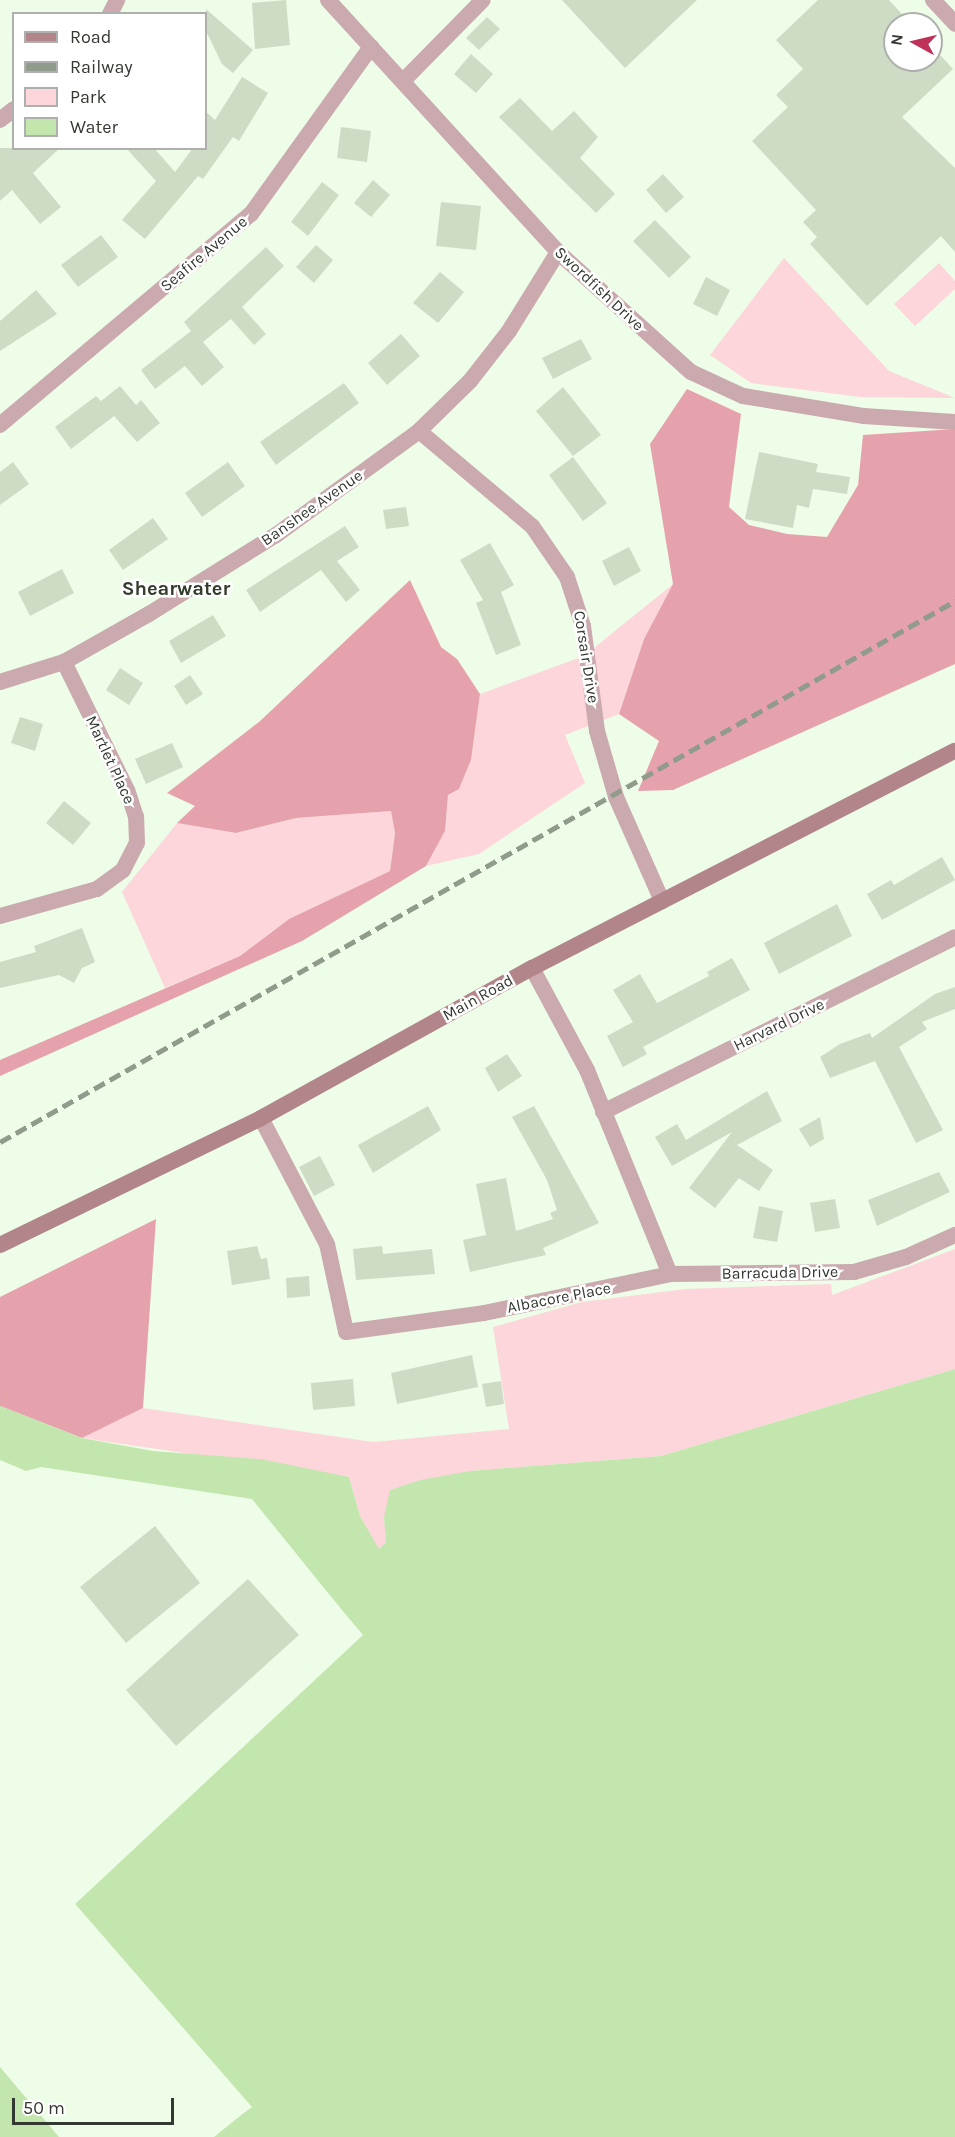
<!DOCTYPE html>
<style>
body{margin:0}
#map{position:relative;width:955px;height:2137px;overflow:hidden;background:#eefde7;font-family:Karla,sans-serif}
div>[style]{position:absolute}
[style*='--x']{left:calc(var(--x)*1px);top:calc(var(--y)*1px);width:calc(var(--w)*1px);rotate:calc(var(--a)*1deg)}
.green>*{inset:0;background:#fdd6db}
.forest>*{inset:0;background:#e6a2ac}
.water>*{inset:0;background:#c3e6af}
.pier>*{inset:0;background:#eefde7}
.building>*{inset:0;background:#cedcc6}
.minor>*{height:16px;margin:-8px;padding:0 8px;transform-origin:8px;border-radius:8px;background:#caaaaf}
.secondary>*{height:16px;margin:-8px;padding:0 8px;transform-origin:8px;border-radius:8px;background:#b2858b}
.rail>*{height:4.5px;margin-top:-2.25px;transform-origin:0;background:repeating-linear-gradient(90deg,#909b8b 0 12px,transparent 0 18px)}
span{translate:-50% -50%;white-space:nowrap;text-align:center;line-height:1.15;-webkit-text-stroke:5px #fff;paint-order:stroke}
.street-label{font-size:16px;color:#333930}
.quarter-label{font-size:20px;color:#323d2b;font-weight:700}
.legend{position:absolute;left:12px;top:12px;width:195px;height:138px;box-sizing:border-box;background:#fff;border:2px solid #adb0ac;margin:0;padding:8px 10px;list-style:none;font-size:18px;color:#333930}
.legend li{display:flex;align-items:center;gap:12px;height:30px}
.legend b{width:30px;border:2px solid #adb0ac}
.north{position:absolute;left:883px;top:12px;width:60px;height:60px;box-sizing:border-box;background:#fff;border:2px solid #adb0ac;border-radius:50%;rotate:278deg;font-size:16px;font-weight:700;line-height:24px;text-align:center;color:#333930}
.north::after{content:'';display:block;margin:auto;width:21px;height:27px;background:#c0315a;clip-path:polygon(50% 0,100% 100%,50% 72%,0 100%)}
.scale{position:absolute;left:12px;top:2098px;width:162px;height:27px;box-sizing:border-box;border:3px solid #333930;border-top:0;padding-left:8px;font-size:18px;line-height:21px;white-space:nowrap;color:#333930;-webkit-text-stroke:4px #fff;paint-order:stroke}
</style>
<div id="map">
<div class="green">
<i style="clip-path:polygon(784px 258px,889px 371px,955px 398px,860px 397px,751px 383px,710px 355px)"></i>
<i style="clip-path:polygon(939px 263px,955px 281px,955px 289px,915px 326px,894px 304px)"></i>
<i style="clip-path:polygon(673px 584px,644px 639px,619px 714px,565px 735px,585px 783px,479px 854px,426px 866px,445px 831px,448px 795px,459px 789px,471px 760px,480px 694px,584px 656px)"></i>
<i style="clip-path:polygon(391px 811px,395px 833px,390px 871px,289px 919px,240px 956px,165px 988px,122px 892px,177px 823px,236px 833px,296px 818px)"></i>
<i style="clip-path:polygon(955px 1249px,955px 1369px,661px 1456px,470px 1471px,384px 1517px,386px 1542px,379px 1550px,360px 1516px,349px 1477px,82px 1438px,143px 1408px,373px 1442px,509px 1429px,493px 1327px,582px 1302px,685px 1289px,831px 1284px,832px 1295px)"></i>
</div>
<div class="forest">
<i style="clip-path:polygon(687px 389px,741px 414px,729px 507px,749px 525px,787px 534px,827px 537px,858px 485px,863px 435px,955px 429px,955px 664px,673px 790px,638px 791px,659px 741px,619px 714px,644px 639px,673px 584px,650px 444px)"></i>
<i style="clip-path:polygon(410px 580px,441px 647px,457px 659px,480px 694px,471px 760px,459px 789px,448px 795px,445px 831px,426px 866px,302px 941px,0 1076px,0 1060px,240px 956px,289px 919px,390px 871px,395px 833px,391px 811px,296px 818px,236px 833px,177px 823px,195px 806px,167px 793px,259px 722px)"></i>
<i style="clip-path:polygon(156px 1219px,143px 1408px,82px 1438px,0 1406px,0 1297px)"></i>
</div>
<div class="water">
<i style="clip-path:polygon(955px 1369px,955px 2137px,214px 2137px,251px 2107px,75px 1904px,362px 1635px,252px 1499px,41px 1467px,26px 1471px,0 1460px,0 1406px,82px 1438px,153px 1451px,261px 1459px,349px 1477px,360px 1516px,379px 1549px,386px 1542px,384px 1517px,390px 1490px,420px 1480px,470px 1471px,661px 1456px)"></i>
<i style="clip-path:polygon(0 2067px,59px 2137px,0 2137px)"></i>
</div>
<div class="pier">
<i style="clip-path:polygon(325px 1590px,363px 1635px,75px 1904px,252px 2107px,211px 2137px,247px 2107px,72px 1904px,358px 1634px)"></i>
</div>
<div class="building">
<i style="clip-path:polygon(286px 0,290px 45px,255px 49px,252px 3px)"></i>
<i style="clip-path:polygon(562px 0,697px 0,625px 68px)"></i>
<i style="clip-path:polygon(818px 0,889px 0,911px 24px,895px 24px,895px 60px,931px 60px,931px 45px,953px 69px,902px 117px,955px 168px,955px 252px,941px 236px,867px 306px,810px 244px,817px 237px,803px 222px,816px 210px,752px 141px,788px 107px,776px 95px,803px 69px,776px 40px)"></i>
<i style="clip-path:polygon(206px 9px,253px 50px,233px 73px,222px 64px,206px 31px)"></i>
<i style="clip-path:polygon(487px 17px,500px 29px,479px 50px,466px 38px)"></i>
<i style="clip-path:polygon(471px 54px,493px 74px,476px 93px,454px 74px)"></i>
<i style="clip-path:polygon(242px 77px,268px 93px,239px 141px,233px 137px,203px 179px,198px 176px,145px 239px,122px 220px,156px 181px,126px 148px,154px 148px,175px 172px,193px 148px,206px 148px,206px 112px,215px 120px)"></i>
<i style="clip-path:polygon(520px 98px,552px 131px,574px 111px,598px 137px,580px 158px,615px 194px,596px 213px,499px 117px)"></i>
<i style="clip-path:polygon(341px 127px,371px 131px,367px 162px,337px 158px)"></i>
<i style="clip-path:polygon(0 148px,60px 148px,33px 173px,61px 207px,40px 224px,12px 190px,0 201px)"></i>
<i style="clip-path:polygon(663px 174px,684px 197px,666px 213px,646px 190px)"></i>
<i style="clip-path:polygon(373px 180px,390px 195px,371px 217px,354px 203px)"></i>
<i style="clip-path:polygon(322px 182px,339px 195px,308px 236px,291px 222px)"></i>
<i style="clip-path:polygon(441px 202px,481px 206px,476px 250px,436px 246px)"></i>
<i style="clip-path:polygon(655px 220px,691px 257px,669px 278px,633px 241px)"></i>
<i style="clip-path:polygon(101px 235px,118px 257px,78px 287px,61px 265px)"></i>
<i style="clip-path:polygon(316px 245px,333px 260px,314px 283px,296px 267px)"></i>
<i style="clip-path:polygon(266px 247px,284px 266px,242px 307px,266px 334px,254px 345px,231px 319px,203px 342px,224px 367px,202px 386px,185px 366px,155px 389px,141px 370px,191px 331px,184px 322px)"></i>
<i style="clip-path:polygon(440px 272px,464px 292px,438px 323px,413px 303px)"></i>
<i style="clip-path:polygon(706px 277px,730px 290px,717px 316px,693px 304px)"></i>
<i style="clip-path:polygon(36px 290px,57px 314px,0 351px,0 321px)"></i>
<i style="clip-path:polygon(401px 334px,420px 356px,387px 385px,368px 363px)"></i>
<i style="clip-path:polygon(581px 339px,592px 359px,553px 379px,542px 358px)"></i>
<i style="clip-path:polygon(344px 383px,359px 403px,276px 465px,260px 442px)"></i>
<i style="clip-path:polygon(120px 386px,136px 405px,141px 400px,160px 423px,137px 442px,114px 416px,71px 449px,55px 427px,96px 396px,101px 401px)"></i>
<i style="clip-path:polygon(563px 387px,601px 435px,573px 456px,536px 411px)"></i>
<i style="clip-path:polygon(759px 452px,818px 464px,816px 472px,850px 477px,847px 494px,813px 489px,809px 508px,797px 505px,793px 528px,745px 519px)"></i>
<i style="clip-path:polygon(573px 457px,607px 503px,583px 521px,549px 475px)"></i>
<i style="clip-path:polygon(13px 462px,29px 484px,0 505px,0 472px)"></i>
<i style="clip-path:polygon(228px 462px,245px 486px,202px 517px,185px 493px)"></i>
<i style="clip-path:polygon(406px 507px,409px 526px,386px 529px,383px 510px)"></i>
<i style="clip-path:polygon(153px 518px,168px 539px,123px 570px,109px 550px)"></i>
<i style="clip-path:polygon(345px 526px,359px 547px,337px 561px,360px 590px,346px 602px,321px 570px,260px 612px,246px 590px)"></i>
<i style="clip-path:polygon(490px 543px,514px 585px,501px 592px,521px 645px,496px 655px,476px 603px,483px 600px,460px 560px)"></i>
<i style="clip-path:polygon(629px 547px,641px 571px,614px 586px,602px 561px)"></i>
<i style="clip-path:polygon(62px 569px,74px 593px,30px 616px,18px 592px)"></i>
<i style="clip-path:polygon(213px 615px,226px 636px,181px 663px,169px 641px)"></i>
<i style="clip-path:polygon(120px 668px,143px 683px,129px 705px,106px 690px)"></i>
<i style="clip-path:polygon(190px 675px,203px 694px,186px 705px,174px 686px)"></i>
<i style="clip-path:polygon(20px 717px,43px 724px,35px 751px,11px 743px)"></i>
<i style="clip-path:polygon(172px 743px,183px 767px,146px 784px,135px 759px)"></i>
<i style="clip-path:polygon(64px 801px,91px 823px,73px 845px,46px 823px)"></i>
<i style="clip-path:polygon(942px 857px,955px 880px,882px 920px,867px 894px,891px 880px,894px 885px)"></i>
<i style="clip-path:polygon(837px 904px,852px 936px,779px 974px,764px 943px)"></i>
<i style="clip-path:polygon(82px 928px,95px 962px,82px 968px,74px 983px,59px 975px,0 988px,0 962px,36px 952px,34px 946px)"></i>
<i style="clip-path:polygon(732px 958px,750px 990px,643px 1047px,647px 1054px,623px 1067px,607px 1036px,633px 1022px,613px 990px,640px 974px,657px 1003px,709px 976px,707px 972px)"></i>
<i style="clip-path:polygon(955px 987px,955px 1009px,922px 1022px,927px 1029px,899px 1047px,943px 1130px,916px 1143px,875px 1061px,830px 1078px,820px 1057px,840px 1044px,870px 1033px,872px 1038px,935px 994px)"></i>
<i style="clip-path:polygon(507px 1054px,522px 1076px,498px 1092px,485px 1068px)"></i>
<i style="clip-path:polygon(767px 1091px,782px 1121px,737px 1145px,773px 1170px,759px 1191px,739px 1178px,715px 1208px,689px 1188px,732px 1132px,672px 1166px,655px 1137px,677px 1124px,686px 1140px)"></i>
<i style="clip-path:polygon(428px 1106px,441px 1130px,373px 1173px,358px 1145px)"></i>
<i style="clip-path:polygon(534px 1106px,599px 1223px,543px 1248px,546px 1255px,470px 1272px,463px 1240px,486px 1235px,476px 1184px,506px 1178px,516px 1231px,553px 1219px,550px 1213px,557px 1210px,547px 1180px,512px 1117px)"></i>
<i style="clip-path:polygon(820px 1117px,824px 1139px,810px 1147px,799px 1129px)"></i>
<i style="clip-path:polygon(320px 1156px,335px 1185px,314px 1196px,299px 1167px)"></i>
<i style="clip-path:polygon(939px 1172px,950px 1192px,877px 1226px,868px 1200px)"></i>
<i style="clip-path:polygon(835px 1199px,840px 1228px,815px 1232px,810px 1203px)"></i>
<i style="clip-path:polygon(759px 1206px,783px 1211px,777px 1242px,753px 1238px)"></i>
<i style="clip-path:polygon(257px 1246px,261px 1259px,267px 1258px,270px 1279px,232px 1285px,227px 1251px)"></i>
<i style="clip-path:polygon(382px 1246px,383px 1254px,432px 1249px,435px 1274px,356px 1280px,353px 1249px)"></i>
<i style="clip-path:polygon(309px 1276px,310px 1296px,287px 1298px,286px 1278px)"></i>
<i style="clip-path:polygon(472px 1355px,478px 1387px,397px 1404px,391px 1373px)"></i>
<i style="clip-path:polygon(353px 1379px,355px 1406px,313px 1410px,311px 1383px)"></i>
<i style="clip-path:polygon(501px 1381px,504px 1404px,486px 1407px,482px 1384px)"></i>
<i style="clip-path:polygon(155px 1526px,200px 1583px,126px 1643px,80px 1587px)"></i>
<i style="clip-path:polygon(248px 1579px,299px 1635px,176px 1746px,126px 1690px)"></i>
</div>
<div class="minor">
<i style="--x:328;--y:0;--w:341;--a:47.6"></i>
<i style="--x:558;--y:252;--w:179;--a:42.1"></i>
<i style="--x:691;--y:372;--w:57;--a:24.8"></i>
<i style="--x:743;--y:396;--w:123;--a:9.4"></i>
<i style="--x:864;--y:416;--w:91;--a:3.8"></i>
<i style="--x:933;--y:0;--w:33;--a:47"></i>
<i style="--x:110;--y:14;--w:16;--a:-63"></i>
<i style="--x:404;--y:80;--w:112;--a:-45.4"></i>
<i style="--x:0;--y:120;--w:18;--a:-38"></i>
<i style="--x:0;--y:425;--w:328;--a:-40.1"></i>
<i style="--x:251;--y:214;--w:206;--a:-54.3"></i>
<i style="--x:419;--y:431;--w:148;--a:40.1"></i>
<i style="--x:532;--y:526;--w:62;--a:55.5"></i>
<i style="--x:567;--y:577;--w:52;--a:71.9"></i>
<i style="--x:583;--y:626;--w:106;--a:82.4"></i>
<i style="--x:597;--y:731;--w:69;--a:73.9"></i>
<i style="--x:616;--y:797;--w:114;--a:66.1"></i>
<i style="--x:0;--y:682;--w:67;--a:-17.4"></i>
<i style="--x:64;--y:662;--w:98;--a:-29.5"></i>
<i style="--x:149;--y:614;--w:150;--a:-31.9"></i>
<i style="--x:276;--y:535;--w:177;--a:-36"></i>
<i style="--x:419;--y:431;--w:71;--a:-44.4"></i>
<i style="--x:470;--y:381;--w:63;--a:-52"></i>
<i style="--x:509;--y:331;--w:93;--a:-58.2"></i>
<i style="--x:0;--y:916;--w:101;--a:-15.6"></i>
<i style="--x:97;--y:889;--w:32;--a:-36"></i>
<i style="--x:123;--y:870;--w:30;--a:-63"></i>
<i style="--x:137;--y:843;--w:26;--a:-92"></i>
<i style="--x:136;--y:817;--w:28;--a:-108"></i>
<i style="--x:127;--y:790;--w:143;--a:-116.2"></i>
<i style="--x:532;--y:968;--w:116;--a:61.7"></i>
<i style="--x:587;--y:1070;--w:220;--a:67.9"></i>
<i style="--x:603;--y:1112;--w:393;--a:-26.4"></i>
<i style="--x:261;--y:1118;--w:142;--a:62.4"></i>
<i style="--x:327;--y:1244;--w:90;--a:77.8"></i>
<i style="--x:346;--y:1332;--w:139;--a:-7.8"></i>
<i style="--x:484;--y:1313;--w:190;--a:-11.8"></i>
<i style="--x:670;--y:1274;--w:184;--a:-0.6"></i>
<i style="--x:854;--y:1272;--w:54;--a:-16.1"></i>
<i style="--x:906;--y:1257;--w:54;--a:-24.2"></i>
</div>
<div class="secondary">
<i style="--x:0;--y:1245;--w:290;--a:-25.9"></i>
<i style="--x:261;--y:1118;--w:310;--a:-29"></i>
<i style="--x:532;--y:968;--w:475;--a:-27.2"></i>
</div>
<div class="rail">
<i style="--x:0;--y:1142;--w:1098;--a:-29.53"></i>
</div>
<div class="street-label">
<span style="left:204px;top:254px;rotate:-40deg">Seafire Avenue</span>
<span style="left:599px;top:289px;rotate:43deg">Swordfish Drive</span>
<span style="left:312px;top:508px;rotate:-35deg">Banshee Avenue</span>
<span style="left:586px;top:657px;rotate:81deg">Corsair Drive</span>
<span style="left:110px;top:760px;rotate:65deg">Martlet Place</span>
<span style="left:478px;top:998px;rotate:-29deg">Main Road</span>
<span style="left:779px;top:1025px;rotate:-26deg">Harvard Drive</span>
<span style="left:780px;top:1273px;rotate:-1deg">Barracuda Drive</span>
<span style="left:559px;top:1298px;rotate:-11deg">Albacore Place</span>
</div>
<div class="quarter-label">
<span style="left:176px;top:588px">Shearwater</span>
</div>
<ul class="legend">
<li><b style="height:8px;background:#b2858b"></b>Road</li>
<li><b style="height:8px;background:#909b8b"></b>Railway</li>
<li><b style="height:16px;background:#fdd6db"></b>Park</li>
<li><b style="height:16px;background:#c3e6af"></b>Water</li>
</ul>
<div class="north">N</div>
<div class="scale">50 m</div>
</div>
